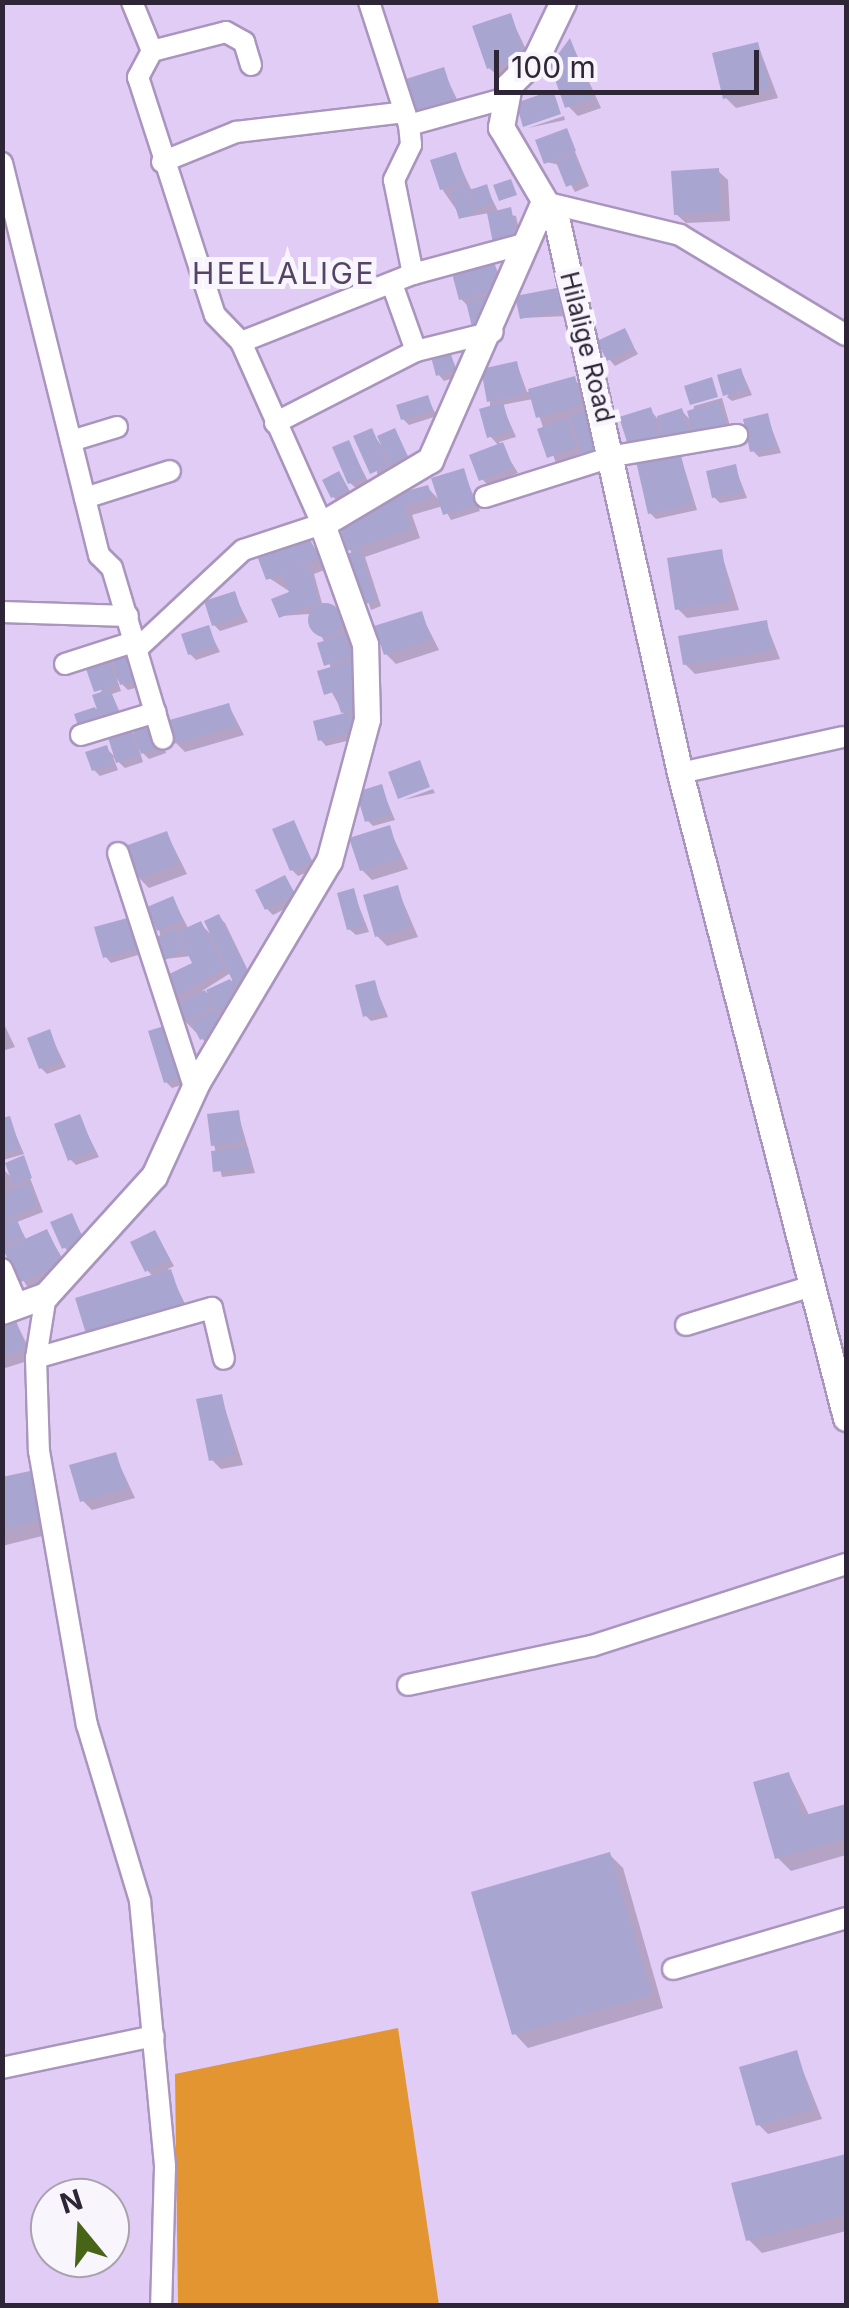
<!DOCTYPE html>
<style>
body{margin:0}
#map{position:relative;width:849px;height:2308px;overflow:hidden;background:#e1ccf6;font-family:Inter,sans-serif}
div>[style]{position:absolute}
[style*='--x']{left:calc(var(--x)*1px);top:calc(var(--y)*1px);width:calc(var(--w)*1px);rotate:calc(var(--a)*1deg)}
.green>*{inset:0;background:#e39532}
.shadow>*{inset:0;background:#0003}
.building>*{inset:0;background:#a8a6d0}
.round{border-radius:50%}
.roads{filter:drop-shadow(2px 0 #a995bd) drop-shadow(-2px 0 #a995bd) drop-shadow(0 2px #a995bd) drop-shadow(0 -2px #a995bd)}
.minor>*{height:20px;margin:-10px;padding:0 10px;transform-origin:10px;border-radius:10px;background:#fff}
.tertiary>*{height:25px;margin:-12.5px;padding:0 12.5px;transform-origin:12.5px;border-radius:12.5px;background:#fff}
span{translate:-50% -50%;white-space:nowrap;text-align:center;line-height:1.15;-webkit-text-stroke:10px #f9f5fd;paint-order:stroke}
.street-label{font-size:25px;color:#2e2636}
.quarter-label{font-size:30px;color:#564467;letter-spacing:2.5px}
.frame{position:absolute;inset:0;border:5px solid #2e2636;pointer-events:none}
.north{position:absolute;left:30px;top:2178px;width:100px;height:100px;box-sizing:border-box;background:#f9f5fd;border:2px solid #a8a2ad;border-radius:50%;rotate:342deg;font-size:28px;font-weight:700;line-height:40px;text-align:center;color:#2e2636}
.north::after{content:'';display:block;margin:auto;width:35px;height:45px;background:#486417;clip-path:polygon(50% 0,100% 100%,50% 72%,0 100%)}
.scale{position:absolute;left:494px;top:50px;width:265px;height:45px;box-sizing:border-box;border:5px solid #2e2636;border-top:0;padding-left:12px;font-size:30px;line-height:35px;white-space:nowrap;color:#2e2636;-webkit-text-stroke:8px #f9f5fd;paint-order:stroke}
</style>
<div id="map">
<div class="green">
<i style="clip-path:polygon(398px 2028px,439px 2305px,178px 2305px,175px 2074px)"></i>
</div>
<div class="shadow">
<i style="clip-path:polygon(510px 16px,534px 66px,499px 77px,489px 68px)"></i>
<i style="clip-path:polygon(571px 42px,601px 108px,578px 116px,568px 106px)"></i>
<i style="clip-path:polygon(758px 45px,778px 98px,736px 108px,726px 98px)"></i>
<i style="clip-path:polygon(443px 70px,464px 114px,431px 125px)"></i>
<i style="clip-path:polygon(564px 116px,565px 120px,528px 128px)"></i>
<i style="clip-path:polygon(566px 130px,589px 186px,575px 192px,560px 165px,546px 162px)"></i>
<i style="clip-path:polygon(455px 155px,471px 189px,486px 187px,499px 213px,516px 216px,523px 249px,489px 213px,462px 218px,442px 189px)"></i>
<i style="clip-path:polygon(718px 171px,728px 180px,730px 221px,686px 223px,676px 214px)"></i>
<i style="clip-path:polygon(492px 258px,509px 299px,469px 307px,461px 299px)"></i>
<i style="clip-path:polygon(556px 291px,567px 316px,522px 318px)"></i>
<i style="clip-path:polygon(624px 331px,638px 354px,615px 366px,609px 359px)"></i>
<i style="clip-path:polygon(448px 351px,460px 376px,444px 381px,438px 374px)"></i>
<i style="clip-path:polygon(517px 364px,527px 392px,574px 379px,584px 389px,585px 452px,556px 463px,533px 399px,502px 405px,516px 437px,499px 442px,518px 473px,488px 485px,482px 479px,499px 446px,490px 436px,490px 400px)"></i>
<i style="clip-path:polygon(741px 370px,752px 395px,732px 401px,727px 397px)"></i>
<i style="clip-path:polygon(427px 398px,437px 416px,409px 425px,403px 419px)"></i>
<i style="clip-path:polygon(722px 398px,732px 433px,703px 441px,692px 430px,695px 443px,636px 450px,650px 410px,657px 418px,682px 411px,692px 422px,694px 406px)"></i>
<i style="clip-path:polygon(767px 416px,781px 453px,759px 457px,753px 451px)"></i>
<i style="clip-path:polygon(371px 431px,381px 445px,395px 431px,412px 464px,378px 479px)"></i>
<i style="clip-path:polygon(348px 443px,369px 483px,357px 489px,350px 483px)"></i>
<i style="clip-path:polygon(680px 454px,697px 510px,656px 519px,650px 513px)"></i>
<i style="clip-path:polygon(735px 467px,747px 498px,720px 503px,714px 497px)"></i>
<i style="clip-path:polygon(463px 471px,480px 511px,451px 520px,443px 506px,412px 515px,420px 538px,365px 557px,381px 606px,371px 610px,342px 526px,428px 488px,441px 502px)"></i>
<i style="clip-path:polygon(339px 474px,353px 496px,340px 503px,333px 497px)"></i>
<i style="clip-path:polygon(307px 535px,327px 569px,314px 574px,323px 607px,340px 610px,357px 664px,359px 738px,326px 746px,320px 739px,345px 716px,321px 673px,331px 670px,325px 643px,309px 614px,281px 616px,292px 593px,269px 578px)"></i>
<i style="clip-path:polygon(721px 552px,739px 610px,687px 618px,677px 608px)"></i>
<i style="clip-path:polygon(234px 594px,248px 622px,220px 631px,214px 625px)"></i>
<i style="clip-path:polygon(421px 614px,439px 650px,396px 664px,386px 654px)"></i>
<i style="clip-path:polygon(766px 623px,780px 659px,695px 674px,685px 664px)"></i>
<i style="clip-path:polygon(208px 628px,220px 652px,196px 660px,190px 654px)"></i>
<i style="clip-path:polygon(106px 658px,145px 685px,128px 690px,117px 679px,121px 691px,112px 694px,126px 727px,137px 736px,157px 724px,166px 753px,149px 759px,139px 749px,143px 762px,125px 768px,113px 757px,118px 770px,100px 776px,94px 770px,106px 748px,117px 759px,108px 730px,77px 716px,99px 708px)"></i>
<i style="clip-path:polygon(229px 706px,244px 735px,185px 752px,175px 742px)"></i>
<i style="clip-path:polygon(381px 787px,395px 820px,373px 826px,367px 820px)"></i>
<i style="clip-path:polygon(433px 789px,435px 793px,403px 800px)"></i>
<i style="clip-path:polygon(294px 823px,316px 869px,298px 876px,292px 870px)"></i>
<i style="clip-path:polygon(389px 828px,408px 869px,372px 880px,362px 870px)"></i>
<i style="clip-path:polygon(167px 834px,187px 874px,149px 888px,139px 878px)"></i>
<i style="clip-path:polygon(285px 878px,300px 901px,273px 915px,267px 909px)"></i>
<i style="clip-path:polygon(397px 888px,418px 937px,387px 946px,377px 936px)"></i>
<i style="clip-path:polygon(353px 891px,369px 932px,356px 935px,349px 929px)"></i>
<i style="clip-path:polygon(evenodd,173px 899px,188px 928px,200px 924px,213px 936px,219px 917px,225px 923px,255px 985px,244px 1006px,218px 1017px,208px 1045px,185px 1021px,167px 978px,195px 964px,191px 956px,165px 959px,159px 929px,173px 899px,232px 972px,235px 979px,204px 994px,202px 991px,232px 972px)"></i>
<i style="clip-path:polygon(135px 919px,148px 952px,111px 963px,105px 956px)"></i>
<i style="clip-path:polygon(374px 983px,388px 1017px,371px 1021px,365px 1015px)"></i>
<i style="clip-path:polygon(2px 1020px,15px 1047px,2px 1051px)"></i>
<i style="clip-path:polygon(49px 1032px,66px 1067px,47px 1074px,41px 1068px)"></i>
<i style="clip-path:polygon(170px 1035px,185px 1084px,172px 1088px,166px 1082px)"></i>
<i style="clip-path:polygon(238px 1113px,255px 1173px,222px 1177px,214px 1145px)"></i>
<i style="clip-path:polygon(79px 1117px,99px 1157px,76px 1165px,70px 1159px)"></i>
<i style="clip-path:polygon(9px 1119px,24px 1154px,3px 1160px,2px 1121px)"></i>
<i style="clip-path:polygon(22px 1157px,43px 1212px,17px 1222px,27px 1241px,47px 1232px,71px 1273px,30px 1291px,2px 1246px,2px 1168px,13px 1179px)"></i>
<i style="clip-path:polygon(71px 1216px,88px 1245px,70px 1253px,64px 1247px)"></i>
<i style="clip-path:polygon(155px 1233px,174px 1266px,168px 1269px,192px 1318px,147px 1270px)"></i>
<i style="clip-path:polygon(14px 1318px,34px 1359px,2px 1369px,2px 1321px)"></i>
<i style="clip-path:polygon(221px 1396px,243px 1465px,221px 1469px,211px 1459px)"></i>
<i style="clip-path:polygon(115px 1455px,135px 1498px,92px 1510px,82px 1500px)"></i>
<i style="clip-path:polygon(30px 1473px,43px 1487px,54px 1533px,2px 1546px,2px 1480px)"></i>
<i style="clip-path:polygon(789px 1774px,810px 1817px,846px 1806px,846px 1855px,791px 1871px,777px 1857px)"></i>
<i style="clip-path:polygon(610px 1855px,623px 1868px,663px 2008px,528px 2048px,515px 2034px)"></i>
<i style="clip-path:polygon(796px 2053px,822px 2119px,768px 2134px,758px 2124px)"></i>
<i style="clip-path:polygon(846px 2156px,846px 2231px,762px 2253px,749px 2240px,735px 2185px)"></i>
</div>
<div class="building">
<i style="clip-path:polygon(511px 13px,525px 56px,487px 69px,472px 26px)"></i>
<i style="clip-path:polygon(570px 38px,593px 98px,565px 108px,550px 65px)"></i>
<i style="clip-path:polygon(758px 42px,770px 88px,723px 99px,712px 53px)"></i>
<i style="clip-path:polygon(444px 67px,456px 104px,419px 117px,406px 79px)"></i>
<i style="clip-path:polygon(553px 90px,561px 114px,523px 127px,516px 103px)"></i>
<i style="clip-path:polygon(567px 128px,576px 151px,544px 164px,535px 140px)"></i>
<i style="clip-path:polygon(456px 152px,466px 181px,440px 190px,430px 160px)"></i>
<i style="clip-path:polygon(574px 154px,584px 180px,566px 187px,556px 162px)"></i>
<i style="clip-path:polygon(719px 168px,721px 211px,674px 215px,671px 171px)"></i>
<i style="clip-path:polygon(511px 179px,517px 195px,499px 201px,493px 185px)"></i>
<i style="clip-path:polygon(466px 184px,476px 213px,459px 219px,450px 190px)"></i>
<i style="clip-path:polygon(487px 184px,493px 203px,476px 209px,470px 190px)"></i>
<i style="clip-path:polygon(511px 207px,518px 243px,494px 248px,487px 213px)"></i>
<i style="clip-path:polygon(492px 255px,501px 289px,459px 300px,450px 266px)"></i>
<i style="clip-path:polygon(557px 288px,562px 311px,520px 319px,515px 296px)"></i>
<i style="clip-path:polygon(500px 292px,473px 331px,466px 302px)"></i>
<i style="clip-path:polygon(625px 328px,634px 347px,607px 361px,597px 341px)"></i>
<i style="clip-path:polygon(449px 348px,456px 370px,436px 376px,430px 353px)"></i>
<i style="clip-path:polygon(517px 361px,524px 394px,487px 402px,481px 369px)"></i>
<i style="clip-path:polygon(741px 368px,747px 389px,723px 396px,717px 375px)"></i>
<i style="clip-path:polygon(575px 376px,582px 405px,536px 418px,528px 389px)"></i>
<i style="clip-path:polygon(712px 377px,718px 397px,690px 405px,684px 386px)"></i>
<i style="clip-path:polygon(428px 395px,433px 410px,401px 420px,396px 405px)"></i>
<i style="clip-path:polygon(719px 401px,727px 427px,694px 437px,687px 411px)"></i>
<i style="clip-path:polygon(503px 402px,511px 431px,487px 438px,479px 409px)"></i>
<i style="clip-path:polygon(651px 407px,660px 436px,628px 445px,619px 417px)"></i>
<i style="clip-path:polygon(682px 408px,691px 437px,666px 444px,657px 416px)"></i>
<i style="clip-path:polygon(587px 410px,602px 452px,584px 459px,569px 416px)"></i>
<i style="clip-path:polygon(768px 413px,776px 447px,750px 452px,743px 419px)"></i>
<i style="clip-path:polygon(567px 418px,577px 447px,547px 458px,537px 429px)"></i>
<i style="clip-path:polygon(372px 428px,388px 466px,370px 474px,353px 436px)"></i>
<i style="clip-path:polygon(395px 428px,408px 457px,390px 465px,377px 436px)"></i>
<i style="clip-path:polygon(349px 440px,365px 477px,348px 484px,332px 447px)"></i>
<i style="clip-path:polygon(503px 442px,513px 467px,479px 481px,469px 455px)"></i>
<i style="clip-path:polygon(680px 451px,692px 504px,648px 514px,636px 461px)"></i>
<i style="clip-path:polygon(736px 464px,742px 492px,712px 498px,706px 471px)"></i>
<i style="clip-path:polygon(464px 468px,475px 505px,443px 515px,431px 478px)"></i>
<i style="clip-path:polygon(339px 471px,349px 490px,331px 498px,322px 480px)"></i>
<i style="clip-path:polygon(428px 485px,432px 497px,404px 505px,411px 529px,347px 551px,339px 524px,377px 499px)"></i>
<i style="clip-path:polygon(307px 532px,318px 559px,290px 570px,308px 565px,319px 602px,279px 618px,271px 599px,289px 592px,282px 574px,266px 580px,256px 553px)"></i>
<i style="clip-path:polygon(722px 549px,730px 601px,675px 610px,667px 558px)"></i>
<i style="clip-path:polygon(360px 550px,376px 600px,363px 605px,346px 554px)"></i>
<i style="clip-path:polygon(235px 591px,243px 615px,212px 626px,204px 601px)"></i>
<i class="round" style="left:308px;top:603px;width:34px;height:34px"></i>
<i style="clip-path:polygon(422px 611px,431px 640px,384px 655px,374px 626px)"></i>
<i style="clip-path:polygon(767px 620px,772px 650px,683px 665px,678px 636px)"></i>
<i style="clip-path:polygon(209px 625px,216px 646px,188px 655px,181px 634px)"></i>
<i style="clip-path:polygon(345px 634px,352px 657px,324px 666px,317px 643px)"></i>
<i style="clip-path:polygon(131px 648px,141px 679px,120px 685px,110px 655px)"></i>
<i style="clip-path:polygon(107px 655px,117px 685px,94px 692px,84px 663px)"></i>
<i style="clip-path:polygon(351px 661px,359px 684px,324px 695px,317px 671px)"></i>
<i style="clip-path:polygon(351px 688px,357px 708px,341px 713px,335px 693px)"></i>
<i style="clip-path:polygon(110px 689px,120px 719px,102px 724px,92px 695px)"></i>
<i style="clip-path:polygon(229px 703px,236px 726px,173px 744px,166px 721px)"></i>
<i style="clip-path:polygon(95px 707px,101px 725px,80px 732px,74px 714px)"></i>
<i style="clip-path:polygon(349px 712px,354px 732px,318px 741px,313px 721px)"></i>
<i style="clip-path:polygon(151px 715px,162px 747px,141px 754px,130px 722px)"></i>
<i style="clip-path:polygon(128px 724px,139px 755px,116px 763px,106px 731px)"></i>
<i style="clip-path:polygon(107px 745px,113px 764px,92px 771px,85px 752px)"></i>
<i style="clip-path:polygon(420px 760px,430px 787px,398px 799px,388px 772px)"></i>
<i style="clip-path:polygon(382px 784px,391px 814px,365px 822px,356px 792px)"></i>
<i style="clip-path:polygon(294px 820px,312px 862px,290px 871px,272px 829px)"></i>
<i style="clip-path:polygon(390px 825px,400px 859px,360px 871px,349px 838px)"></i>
<i style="clip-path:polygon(167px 831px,179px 864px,136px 879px,125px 846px)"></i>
<i style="clip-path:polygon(285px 875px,295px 894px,265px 910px,255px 890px)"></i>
<i style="clip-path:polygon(398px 885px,410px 927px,375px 937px,363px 895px)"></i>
<i style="clip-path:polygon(354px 888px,364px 926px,347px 930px,337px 893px)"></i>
<i style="clip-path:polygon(173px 896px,183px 920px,157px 931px,147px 907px)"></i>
<i style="clip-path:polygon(219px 914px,251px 978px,235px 986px,204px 921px)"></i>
<i style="clip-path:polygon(135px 916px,144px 946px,103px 958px,94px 927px)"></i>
<i style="clip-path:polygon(201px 921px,224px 968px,174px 998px,163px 977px,192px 963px,177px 932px)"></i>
<i style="clip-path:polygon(174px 929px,184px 950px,163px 961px,152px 939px)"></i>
<i style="clip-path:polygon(230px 979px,240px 1000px,217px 1011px,206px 990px)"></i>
<i style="clip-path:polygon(375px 980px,383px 1011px,363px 1017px,355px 985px)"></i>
<i style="clip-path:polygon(205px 990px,213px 1007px,183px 1022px,174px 1005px)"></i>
<i style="clip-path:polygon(215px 1010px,224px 1029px,200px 1040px,191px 1022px)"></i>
<i style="clip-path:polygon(164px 1026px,180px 1078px,164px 1083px,148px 1031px)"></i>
<i style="clip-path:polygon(50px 1029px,61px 1061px,39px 1069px,27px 1038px)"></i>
<i style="clip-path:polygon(239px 1110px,243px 1142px,211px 1146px,207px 1114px)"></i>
<i style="clip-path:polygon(80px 1114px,94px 1150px,68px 1161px,54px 1124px)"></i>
<i style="clip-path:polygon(10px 1116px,20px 1148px,2px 1153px,2px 1118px)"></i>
<i style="clip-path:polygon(248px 1147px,250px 1168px,213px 1172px,211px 1151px)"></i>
<i style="clip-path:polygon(24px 1155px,32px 1178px,13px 1185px,5px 1163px)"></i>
<i style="clip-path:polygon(29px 1183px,38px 1206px,2px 1220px,2px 1193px)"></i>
<i style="clip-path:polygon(72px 1213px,83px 1239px,62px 1249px,50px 1222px)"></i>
<i style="clip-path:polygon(16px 1217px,24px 1237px,2px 1245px,2px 1222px)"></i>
<i style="clip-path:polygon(47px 1229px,63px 1263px,19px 1283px,3px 1249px)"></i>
<i style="clip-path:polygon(155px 1230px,170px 1259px,145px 1272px,130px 1242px)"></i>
<i style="clip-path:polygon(171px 1269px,184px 1308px,87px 1337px,75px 1298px)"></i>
<i style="clip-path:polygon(14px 1315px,26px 1349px,2px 1357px,2px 1319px)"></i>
<i style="clip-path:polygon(222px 1394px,235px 1455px,209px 1461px,196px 1399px)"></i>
<i style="clip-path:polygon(116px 1452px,127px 1488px,80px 1502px,69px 1465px)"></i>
<i style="clip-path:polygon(30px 1471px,42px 1520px,2px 1530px,2px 1477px)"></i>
<i style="clip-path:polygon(789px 1772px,802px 1816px,846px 1804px,846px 1838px,775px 1859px,753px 1782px)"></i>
<i style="clip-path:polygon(610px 1852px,652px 1995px,512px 2035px,471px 1892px)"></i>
<i style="clip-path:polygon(797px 2050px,814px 2109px,756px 2126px,739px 2067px)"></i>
<i style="clip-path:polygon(846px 2154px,846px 2215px,746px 2241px,731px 2183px)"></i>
</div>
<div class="roads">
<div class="minor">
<i style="--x:132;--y:2;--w:53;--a:67.8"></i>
<i style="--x:152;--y:51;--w:30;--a:118"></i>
<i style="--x:138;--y:77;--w:250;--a:72.1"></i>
<i style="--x:215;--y:315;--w:37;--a:46"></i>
<i style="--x:241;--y:342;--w:199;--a:66"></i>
<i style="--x:322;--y:524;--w:83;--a:161.8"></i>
<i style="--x:243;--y:550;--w:144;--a:137"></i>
<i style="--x:369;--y:2;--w:129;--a:72"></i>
<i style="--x:409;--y:125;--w:20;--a:84"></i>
<i style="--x:411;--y:145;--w:39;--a:116"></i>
<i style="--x:394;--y:180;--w:96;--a:78.6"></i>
<i style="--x:152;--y:51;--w:76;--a:-14.4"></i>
<i style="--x:226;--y:32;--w:21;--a:29"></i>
<i style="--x:244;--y:42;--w:24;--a:73"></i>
<i style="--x:409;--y:125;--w:98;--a:-15.5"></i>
<i style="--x:162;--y:162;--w:80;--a:-22.1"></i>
<i style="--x:236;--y:132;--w:170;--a:-6.7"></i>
<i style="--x:2;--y:163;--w:404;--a:76.1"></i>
<i style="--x:99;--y:555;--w:18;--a:45"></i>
<i style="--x:112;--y:568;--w:178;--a:73.4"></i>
<i style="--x:544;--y:202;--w:140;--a:13.6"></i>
<i style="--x:680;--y:235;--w:194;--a:31.1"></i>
<i style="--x:241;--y:342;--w:185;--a:-21.6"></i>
<i style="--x:413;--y:274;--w:118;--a:-15.2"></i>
<i style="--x:416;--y:351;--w:79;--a:-13.9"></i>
<i style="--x:275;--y:423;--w:158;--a:-27.1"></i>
<i style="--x:416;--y:351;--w:71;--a:-109.7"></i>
<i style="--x:71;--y:441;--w:48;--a:-16.9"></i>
<i style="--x:485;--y:497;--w:135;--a:-17.6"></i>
<i style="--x:614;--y:456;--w:125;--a:-9.7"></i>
<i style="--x:85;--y:498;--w:89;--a:-17.6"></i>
<i style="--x:2;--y:612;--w:126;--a:1.8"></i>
<i style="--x:65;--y:664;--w:75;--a:-17.9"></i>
<i style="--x:81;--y:735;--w:78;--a:-17"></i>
<i style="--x:680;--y:773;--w:166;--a:-12.5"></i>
<i style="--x:118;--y:853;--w:246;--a:72"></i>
<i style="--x:2;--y:1269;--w:40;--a:66.6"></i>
<i style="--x:46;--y:1295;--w:64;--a:99"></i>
<i style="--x:36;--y:1358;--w:93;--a:88.2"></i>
<i style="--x:39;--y:1451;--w:278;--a:80.1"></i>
<i style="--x:87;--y:1725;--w:184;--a:73.2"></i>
<i style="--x:140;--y:1901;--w:267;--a:84.6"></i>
<i style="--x:165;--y:2167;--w:139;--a:91.6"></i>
<i style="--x:686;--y:1325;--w:132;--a:-17.2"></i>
<i style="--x:36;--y:1358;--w:183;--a:-15.9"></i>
<i style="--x:212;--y:1308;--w:52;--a:76.8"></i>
<i style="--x:408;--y:1685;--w:188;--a:-12"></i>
<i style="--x:592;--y:1646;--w:267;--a:-17.9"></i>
<i style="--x:673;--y:1969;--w:180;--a:-16.4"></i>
<i style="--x:2;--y:2068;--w:155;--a:-11.9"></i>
</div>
<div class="tertiary">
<i style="--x:563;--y:2;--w:62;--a:115.7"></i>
<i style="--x:536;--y:58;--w:38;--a:135"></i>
<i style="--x:509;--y:85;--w:43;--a:100.8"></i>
<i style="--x:501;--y:127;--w:110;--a:59.5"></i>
<i style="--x:557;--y:222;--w:565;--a:77.42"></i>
<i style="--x:680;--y:773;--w:666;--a:75.57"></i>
<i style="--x:2;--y:1311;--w:47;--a:-20"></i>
<i style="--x:46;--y:1295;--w:161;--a:-47.8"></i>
<i style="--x:154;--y:1176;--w:103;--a:-65.4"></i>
<i style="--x:197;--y:1082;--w:257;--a:-59.2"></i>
<i style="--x:329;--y:861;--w:147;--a:-75"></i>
<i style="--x:367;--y:719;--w:75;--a:-91.5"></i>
<i style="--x:365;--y:644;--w:127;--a:-109.7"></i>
<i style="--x:322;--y:524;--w:126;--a:-30.7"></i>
<i style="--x:430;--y:460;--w:282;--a:-66.2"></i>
</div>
</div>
<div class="street-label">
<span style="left:587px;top:347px;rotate:76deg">Hilalige Road</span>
</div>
<div class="quarter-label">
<span style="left:284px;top:273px">HEELALIGE</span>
</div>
<div class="frame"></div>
<div class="north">N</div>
<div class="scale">100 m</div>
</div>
